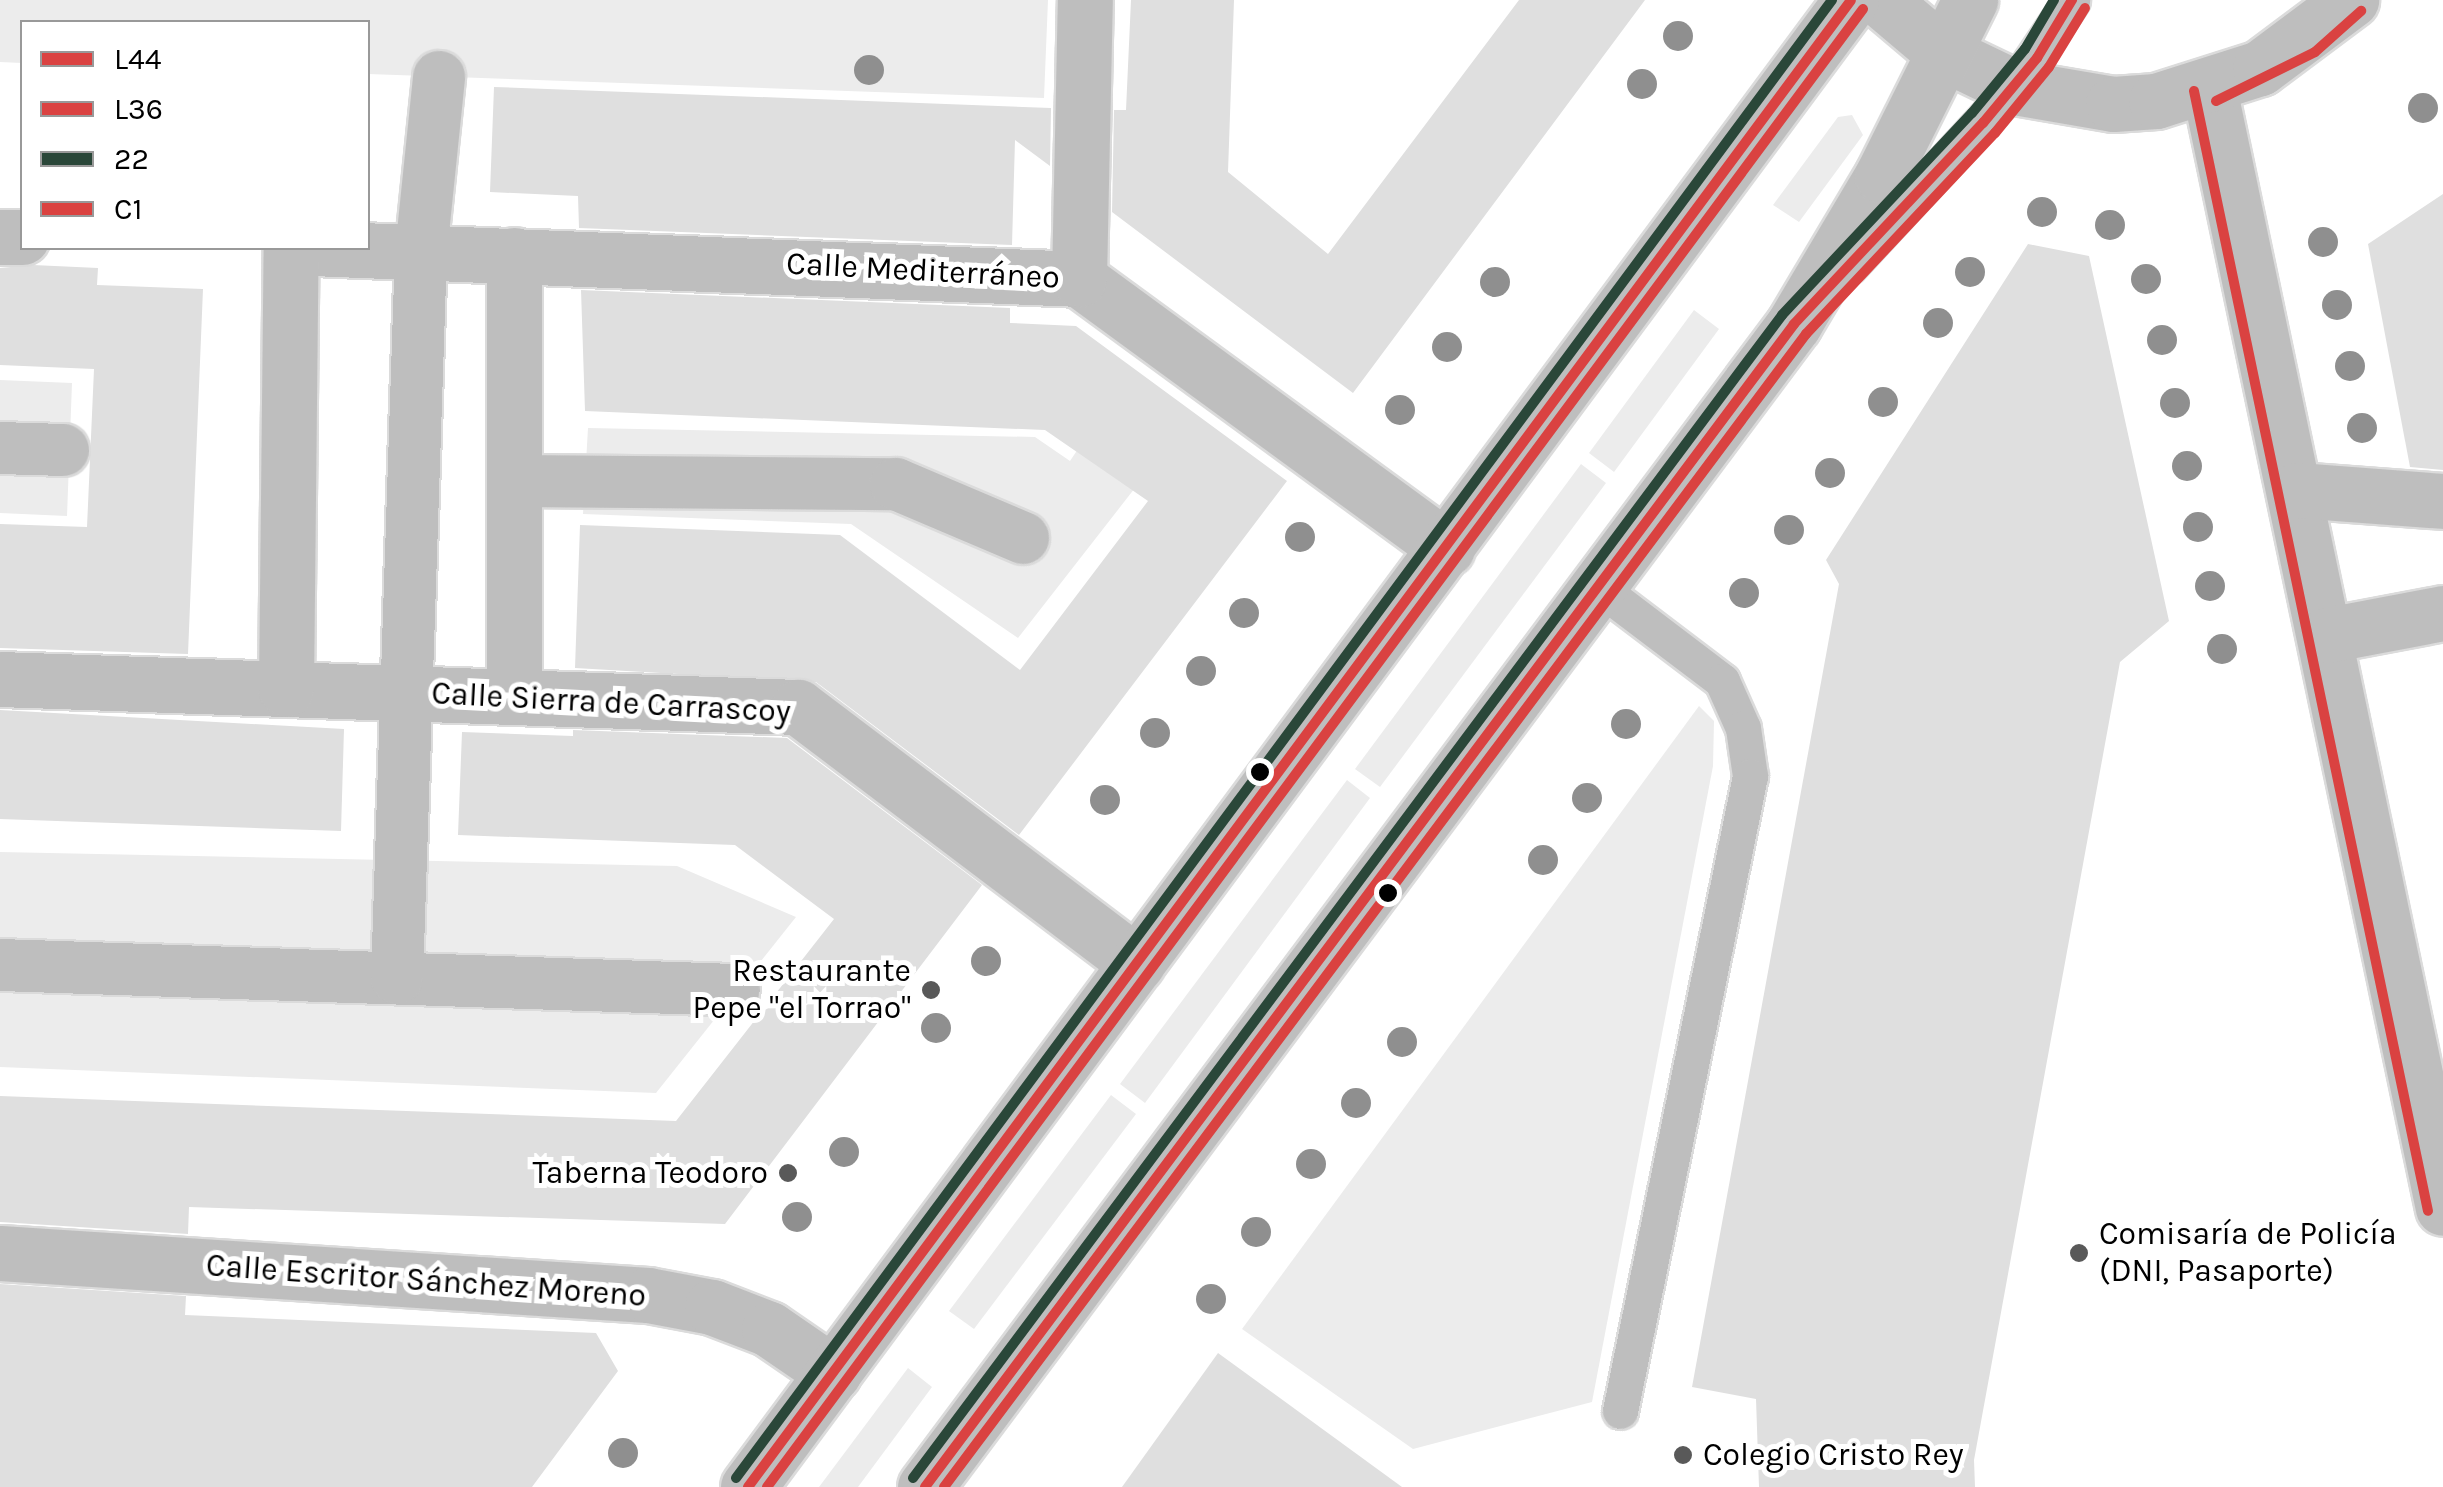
<!DOCTYPE html>
<meta charset="utf-8">
<style>
body{margin:0}
#map{position:relative;width:2443px;height:1487px;overflow:hidden;background:#fff;font-family:Karla,sans-serif}
div>[style]{position:absolute}
[style*='--x']{left:calc(var(--x)*1px);top:calc(var(--y)*1px);width:calc(var(--w)*1px);rotate:calc(var(--a)*1deg)}
.green>*{inset:0;background:#ececec}
.building>*{inset:0;background:#dfdfdf}
.roads{filter:drop-shadow(2px 0 #dbdbdb) drop-shadow(-2px 0 #dbdbdb) drop-shadow(0 2px #dbdbdb) drop-shadow(0 -2px #dbdbdb)}
.service>*{height:35px;margin:-17.5px;padding:0 17.5px;transform-origin:17.5px;border-radius:17.5px;background:#bebebe}
.pedestrian>*{height:52px;margin:-26px;padding:0 26px;transform-origin:26px;border-radius:26px;background:#bebebe}
.minor>*{height:55px;margin:-27.5px;padding:0 27.5px;transform-origin:27.5px;border-radius:27.5px;background:#bebebe}
.primary>*{height:55px;margin:-27.5px;padding:0 27.5px;transform-origin:27.5px;border-radius:27.5px;background:#bebebe}
.bus-1>*{height:10px;margin:-5px;padding:0 5px;transform-origin:5px;border-radius:5px;background:#da4241}
.bus-2>*{height:10px;margin:-5px;padding:0 5px;transform-origin:5px;border-radius:5px;background:#da4241}
.bus-3>*{height:10px;margin:-5px;padding:0 5px;transform-origin:5px;border-radius:5px;background:#2a4739}
.bus-4>*{height:10px;margin:-5px;padding:0 5px;transform-origin:5px;border-radius:5px;background:#da4240}
.trees>*{width:30px;height:30px;margin:-15px;border-radius:50%;background:#8f8f8f}
.dots>*{width:28px;height:28px;translate:-50% -50%;box-sizing:border-box;border:5px solid #fff;border-radius:50%}
span{translate:-50% -50%;white-space:nowrap;text-align:center;line-height:1.15;-webkit-text-stroke:10px #fff;paint-order:stroke}
.street-label{font-size:32px;color:#000}
.poi-label{font-size:32px;color:#000}
.right{translate:-100% -50%;text-align:right}
.left{translate:0 -50%;text-align:left}
.legend{position:absolute;left:20px;top:20px;width:350px;height:230px;box-sizing:border-box;background:#fff;border:2px solid #999;margin:0;padding:12px 18px;list-style:none;font-size:30px;color:#000}
.legend li{display:flex;align-items:center;gap:20px;height:50px}
.legend b{width:50px;border:2px solid #999}
</style>
<div id="map">
<div class="green">
<i style="clip-path:polygon(0 0,1048px 0,1044px 98px,368px 74px,368px 22px,22px 22px,22px 63px,0 62px)"></i>
<i style="clip-path:polygon(1852px 115px,1863px 135px,1799px 222px,1773px 205px,1838px 117px)"></i>
<i style="clip-path:polygon(1694px 310px,1719px 329px,1614px 472px,1589px 453px)"></i>
<i style="clip-path:polygon(0 380px,72px 383px,67px 516px,0 513px)"></i>
<i style="clip-path:polygon(1098px 419px,1156px 461px,1018px 638px,851px 524px,583px 514px,588px 428px,1035px 437px,1070px 461px)"></i>
<i style="clip-path:polygon(1581px 464px,1606px 483px,1380px 787px,1355px 769px)"></i>
<i style="clip-path:polygon(1699px 706px,1714px 721px,1713px 766px,1592px 1402px,1413px 1449px,1242px 1329px)"></i>
<i style="clip-path:polygon(1347px 780px,1370px 798px,1145px 1103px,1120px 1084px)"></i>
<i style="clip-path:polygon(0 852px,677px 866px,796px 917px,656px 1093px,0 1067px)"></i>
<i style="clip-path:polygon(1111px 1095px,1136px 1114px,974px 1329px,949px 1311px)"></i>
<i style="clip-path:polygon(908px 1368px,932px 1387px,858px 1487px,819px 1487px)"></i>
</div>
<div class="building">
<i style="clip-path:polygon(1131px 0,1234px 0,1228px 172px,1328px 254px,1519px 0,1645px 0,1353px 393px,1112px 212px,1114px 110px,1126px 110px)"></i>
<i style="clip-path:polygon(494px 87px,1051px 108px,1050px 166px,1015px 140px,1012px 245px,579px 228px,578px 196px,490px 192px)"></i>
<i style="clip-path:polygon(2443px 194px,2443px 470px,2410px 467px,2368px 244px)"></i>
<i style="clip-path:polygon(2028px 244px,2089px 256px,2169px 621px,2120px 662px,1974px 1460px,1975px 1487px,1759px 1487px,1756px 1399px,1692px 1387px,1839px 584px,1826px 560px)"></i>
<i style="clip-path:polygon(33px 265px,98px 268px,97px 285px,203px 289px,188px 654px,0 648px,0 524px,87px 527px,94px 369px,0 365px,0 268px)"></i>
<i style="clip-path:polygon(581px 290px,1010px 308px,1010px 323px,1076px 326px,1287px 481px,1019px 835px,816px 682px,575px 668px,580px 525px,840px 535px,1020px 670px,1148px 501px,1045px 430px,585px 411px)"></i>
<i style="clip-path:polygon(0 710px,344px 729px,341px 831px,0 819px)"></i>
<i style="clip-path:polygon(573px 730px,787px 738px,982px 885px,725px 1224px,189px 1207px,188px 1234px,0 1222px,0 1096px,676px 1121px,834px 919px,735px 845px,458px 835px,462px 732px,573px 736px)"></i>
<i style="clip-path:polygon(0 1284px,186px 1296px,185px 1315px,596px 1333px,618px 1371px,532px 1487px,0 1487px)"></i>
<i style="clip-path:polygon(1218px 1353px,1402px 1487px,1122px 1487px)"></i>
</div>
<div class="roads">
<div class="service">
<i style="--x:1850;--y:265;--w:242;--a:-47.3"></i>
<i style="--x:2014;--y:87;--w:105;--a:-56.3"></i>
<i style="--x:1597;--y:586;--w:157;--a:37.2"></i>
<i style="--x:1722;--y:681;--w:51;--a:65.9"></i>
<i style="--x:1743;--y:728;--w:49;--a:81.7"></i>
<i style="--x:1750;--y:776;--w:648;--a:101.57"></i>
</div>
<div class="pedestrian">
<i style="--x:0;--y:448;--w:63;--a:1.8"></i>
<i style="--x:515;--y:481;--w:381;--a:0.5"></i>
<i style="--x:896;--y:484;--w:138;--a:23"></i>
<i style="--x:0;--y:965;--w:734;--a:1.95"></i>
<i style="--x:397;--y:978;--w:726;--a:-88.11"></i>
<i style="--x:421;--y:252;--w:176;--a:-84.1"></i>
</div>
<div class="minor">
<i style="--x:2209;--y:88;--w:1144;--a:78.2"></i>
<i style="--x:0;--y:237;--w:22;--a:0"></i>
<i style="--x:312;--y:248;--w:768;--a:2.31"></i>
<i style="--x:1079;--y:279;--w:456;--a:36.2"></i>
<i style="--x:1079;--y:279;--w:279;--a:-88.8"></i>
<i style="--x:2297;--y:490;--w:146;--a:4.3"></i>
<i style="--x:2327;--y:635;--w:118;--a:-10.7"></i>
<i style="--x:0;--y:679;--w:798;--a:2.01"></i>
<i style="--x:798;--y:707;--w:425;--a:37.1"></i>
<i style="--x:286;--y:689;--w:441;--a:-89.4"></i>
<i style="--x:514;--y:697;--w:442;--a:-90"></i>
<i style="--x:0;--y:1253;--w:649;--a:3.71"></i>
<i style="--x:648;--y:1295;--w:65;--a:10.6"></i>
<i style="--x:712;--y:1307;--w:61;--a:21.1"></i>
<i style="--x:769;--y:1329;--w:78;--a:34.5"></i>
</div>
<div class="primary">
<i style="--x:1881;--y:0;--w:84;--a:40.2"></i>
<i style="--x:1945;--y:54;--w:76;--a:25.6"></i>
<i style="--x:2014;--y:87;--w:100;--a:9.7"></i>
<i style="--x:2113;--y:104;--w:43;--a:-4"></i>
<i style="--x:2156;--y:101;--w:109;--a:-17.6"></i>
<i style="--x:2260;--y:68;--w:114;--a:-36.8"></i>
<i style="--x:748;--y:1487;--w:1851;--a:-53.43"></i>
<i style="--x:925;--y:1487;--w:1452;--a:-53.23"></i>
<i style="--x:1794;--y:324;--w:172;--a:-59.3"></i>
<i style="--x:1882;--y:176;--w:197;--a:-63.4"></i>
</div>
</div>
<div class="bus-1">
<i style="--x:748;--y:1487;--w:1851;--a:-53.43"></i>
<i style="--x:925;--y:1487;--w:1452;--a:-53.23"></i>
<i style="--x:1794;--y:324;--w:276;--a:-46.8"></i>
<i style="--x:1983;--y:123;--w:85;--a:-50.3"></i>
<i style="--x:2037;--y:58;--w:68;--a:-58.9"></i>
</div>
<div class="bus-2">
<i style="--x:2194;--y:91;--w:1144;--a:78.2"></i>
<i style="--x:2216;--y:101;--w:110;--a:-26.3"></i>
<i style="--x:2315;--y:52;--w:62;--a:-41.7"></i>
<i style="--x:767;--y:1487;--w:1840;--a:-53.44"></i>
</div>
<div class="bus-3">
<i style="--x:736;--y:1478;--w:1840;--a:-53.44"></i>
<i style="--x:913;--y:1478;--w:1452;--a:-53.23"></i>
<i style="--x:1782;--y:315;--w:277;--a:-46.8"></i>
<i style="--x:1972;--y:113;--w:83;--a:-50.4"></i>
<i style="--x:2025;--y:49;--w:57;--a:-59.4"></i>
</div>
<div class="bus-4">
<i style="--x:944;--y:1487;--w:1440;--a:-53.22"></i>
<i style="--x:1806;--y:334;--w:276;--a:-46.8"></i>
<i style="--x:1995;--y:133;--w:85;--a:-50.7"></i>
<i style="--x:2049;--y:67;--w:69;--a:-58.6"></i>
</div>
<div class="trees">
<i style="left:1678px;top:36px"></i>
<i style="left:869px;top:70px"></i>
<i style="left:1642px;top:84px"></i>
<i style="left:2423px;top:108px"></i>
<i style="left:2042px;top:212px"></i>
<i style="left:2110px;top:225px"></i>
<i style="left:2323px;top:242px"></i>
<i style="left:1970px;top:272px"></i>
<i style="left:2146px;top:279px"></i>
<i style="left:1495px;top:282px"></i>
<i style="left:2337px;top:305px"></i>
<i style="left:1938px;top:323px"></i>
<i style="left:2162px;top:340px"></i>
<i style="left:1447px;top:347px"></i>
<i style="left:2350px;top:366px"></i>
<i style="left:1883px;top:402px"></i>
<i style="left:2175px;top:403px"></i>
<i style="left:1400px;top:410px"></i>
<i style="left:2362px;top:428px"></i>
<i style="left:2187px;top:466px"></i>
<i style="left:1830px;top:473px"></i>
<i style="left:2198px;top:527px"></i>
<i style="left:1789px;top:530px"></i>
<i style="left:1300px;top:537px"></i>
<i style="left:2210px;top:586px"></i>
<i style="left:1744px;top:593px"></i>
<i style="left:1244px;top:613px"></i>
<i style="left:2222px;top:649px"></i>
<i style="left:1201px;top:671px"></i>
<i style="left:1626px;top:724px"></i>
<i style="left:1155px;top:733px"></i>
<i style="left:1587px;top:798px"></i>
<i style="left:1105px;top:800px"></i>
<i style="left:1543px;top:860px"></i>
<i style="left:986px;top:961px"></i>
<i style="left:936px;top:1028px"></i>
<i style="left:1402px;top:1042px"></i>
<i style="left:1356px;top:1103px"></i>
<i style="left:844px;top:1152px"></i>
<i style="left:1311px;top:1164px"></i>
<i style="left:797px;top:1217px"></i>
<i style="left:1256px;top:1232px"></i>
<i style="left:1211px;top:1299px"></i>
<i style="left:623px;top:1453px"></i>
</div>
<div class="dots">
<i style="left:1260px;top:772px;background:#000"></i>
<i style="left:1388px;top:893px;background:#000"></i>
<i style="left:931px;top:990px;background:#595959"></i>
<i style="left:788px;top:1173px;background:#595959"></i>
<i style="left:2079px;top:1253px;background:#595959"></i>
<i style="left:1683px;top:1455px;background:#595959"></i>
</div>
<div class="street-label">
<span style="left:923px;top:271px;rotate:3deg">Calle Mediterráneo</span>
<span style="left:611px;top:703px;rotate:3deg">Calle Sierra de Carrascoy</span>
<span style="left:426px;top:1281px;rotate:4deg">Calle Escritor Sánchez Moreno</span>
</div>
<div class="poi-label">
<span class="right" style="left:911px;top:990px">Restaurante<br>Pepe "el Torrao"</span>
<span class="right" style="left:768px;top:1173px">Taberna Teodoro</span>
<span class="left" style="left:2099px;top:1253px">Comisaría de Policía<br>(DNI, Pasaporte)</span>
<span class="left" style="left:1703px;top:1455px">Colegio Cristo Rey</span>
</div>
<ul class="legend">
<li><b style="height:12px;background:#da4241"></b>L44</li>
<li><b style="height:12px;background:#da4241"></b>L36</li>
<li><b style="height:12px;background:#2a4739"></b>22</li>
<li><b style="height:12px;background:#da4240"></b>C1</li>
</ul>
</div>
